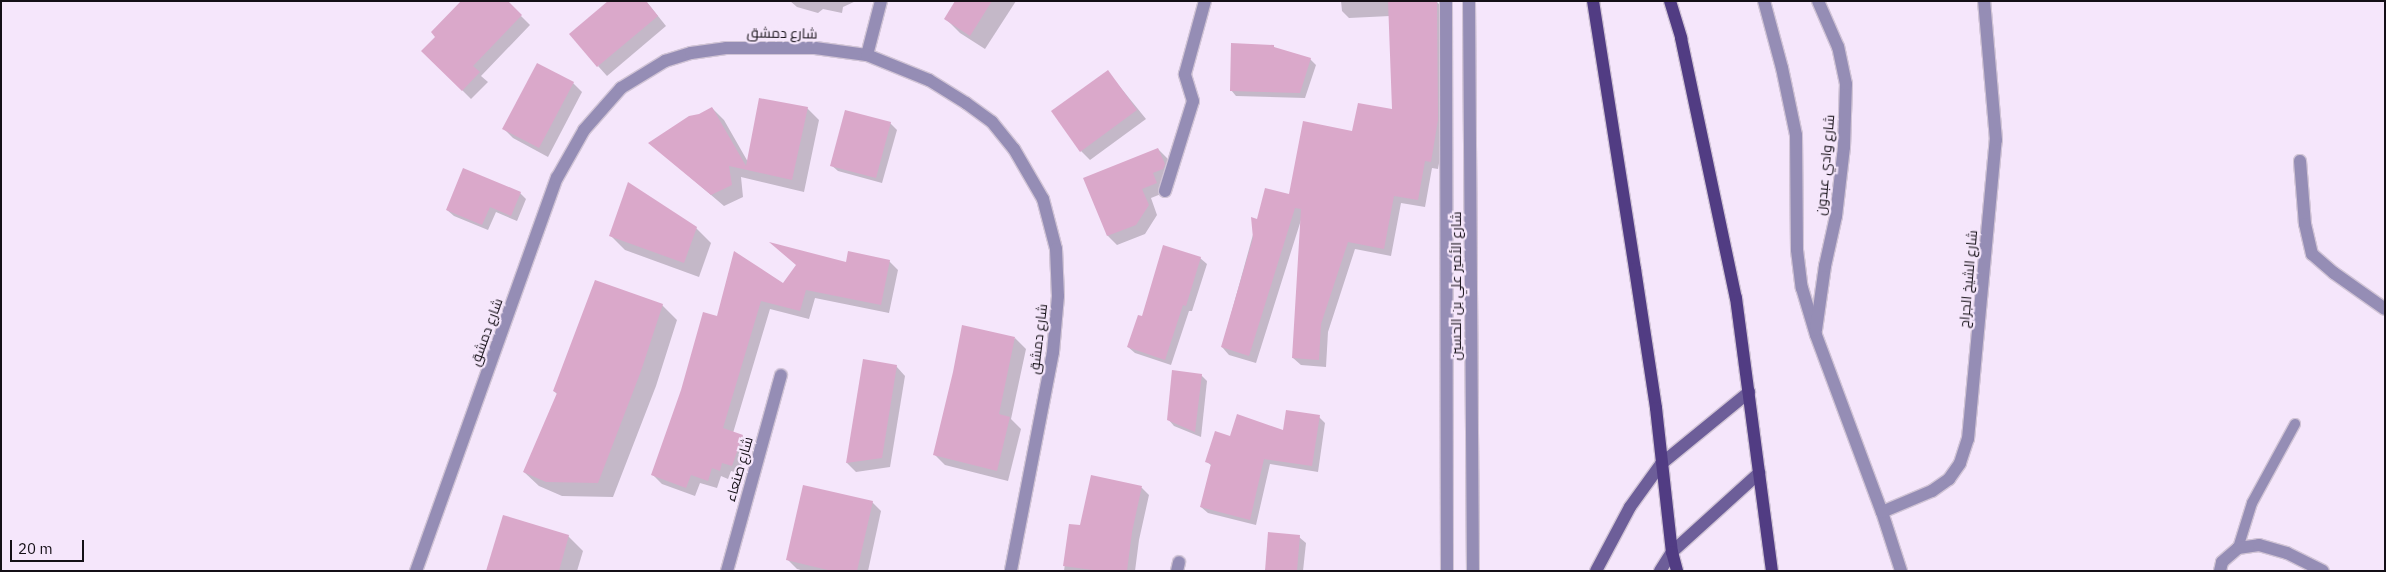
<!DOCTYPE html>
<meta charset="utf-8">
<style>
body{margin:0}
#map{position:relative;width:2386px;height:572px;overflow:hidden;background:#f5e6fb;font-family:"IBM Plex Sans",Cairo,sans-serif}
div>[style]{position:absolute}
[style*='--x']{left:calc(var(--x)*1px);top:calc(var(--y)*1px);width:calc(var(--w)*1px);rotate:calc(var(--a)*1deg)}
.shadow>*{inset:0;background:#0003}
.building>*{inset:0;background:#daa8ca}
.roads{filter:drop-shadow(1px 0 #d1c4d6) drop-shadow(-1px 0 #d1c4d6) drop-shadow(0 1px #d1c4d6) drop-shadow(0 -1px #d1c4d6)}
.service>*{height:10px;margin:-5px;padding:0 5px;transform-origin:5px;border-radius:5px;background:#958db5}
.minor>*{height:12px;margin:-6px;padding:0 6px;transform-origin:6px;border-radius:6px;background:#958db5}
.tertiary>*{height:12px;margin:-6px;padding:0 6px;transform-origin:6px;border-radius:6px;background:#958db5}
.secondary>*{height:12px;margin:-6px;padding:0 6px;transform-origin:6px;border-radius:6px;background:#6d5e99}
.primary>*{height:12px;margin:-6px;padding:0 6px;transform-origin:6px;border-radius:6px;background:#513c83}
span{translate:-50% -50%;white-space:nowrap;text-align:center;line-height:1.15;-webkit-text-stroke:4.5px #f5e6fb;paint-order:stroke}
.street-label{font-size:14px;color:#140f16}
.frame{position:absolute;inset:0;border:2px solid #140f16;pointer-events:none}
.scale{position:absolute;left:10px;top:540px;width:74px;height:22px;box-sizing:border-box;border:2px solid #140f16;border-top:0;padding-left:6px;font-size:15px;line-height:18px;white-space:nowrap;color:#140f16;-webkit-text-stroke:4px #f5e6fb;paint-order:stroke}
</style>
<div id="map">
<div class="shadow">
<i style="clip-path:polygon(506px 1px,530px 25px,481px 76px,488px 82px,471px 99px,423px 51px)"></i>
<i style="clip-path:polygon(646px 1px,666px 26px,607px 76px,598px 66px)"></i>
<i style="clip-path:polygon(790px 1px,856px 1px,843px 7px,842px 13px,823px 9px,818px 13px,797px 7px)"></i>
<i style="clip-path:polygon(956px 1px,1016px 1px,985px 49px,960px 33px,946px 19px)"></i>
<i style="clip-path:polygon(1341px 1px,1437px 2px,1444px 9px,1445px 128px,1438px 169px,1432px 168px,1425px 207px,1401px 203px,1391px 256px,1355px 249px,1328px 332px,1326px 367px,1301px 365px,1293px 358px,1301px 220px,1256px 363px,1229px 355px,1222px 347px,1257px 220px,1290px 196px,1353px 133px,1393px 110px,1390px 16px,1349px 18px,1342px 11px)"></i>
<i style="clip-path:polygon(1273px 46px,1276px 49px,1310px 59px,1316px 65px,1305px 98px,1236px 96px,1231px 90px)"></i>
<i style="clip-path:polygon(1108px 72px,1146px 119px,1090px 160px,1081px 151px)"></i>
<i style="clip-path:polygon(573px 83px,582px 92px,548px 157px,513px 138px,503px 128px)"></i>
<i style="clip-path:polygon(712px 108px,724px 120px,748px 162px,807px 108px,819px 120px,804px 192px,741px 177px,743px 197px,724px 206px,650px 143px)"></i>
<i style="clip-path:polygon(890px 123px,897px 130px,882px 183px,838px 171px,831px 165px)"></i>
<i style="clip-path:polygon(1158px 149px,1167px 158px,1174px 174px,1166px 192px,1151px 198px,1157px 215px,1145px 234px,1117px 245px,1108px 236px,1085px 178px)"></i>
<i style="clip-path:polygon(520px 193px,526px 199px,517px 221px,496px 212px,488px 230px,454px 216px,447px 210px)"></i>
<i style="clip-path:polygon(696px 228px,711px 243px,699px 277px,625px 250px,610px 235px)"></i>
<i style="clip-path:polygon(1200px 258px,1207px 264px,1192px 311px,1189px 311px,1171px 365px,1135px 353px,1128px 347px)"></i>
<i style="clip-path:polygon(889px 261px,898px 270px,889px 313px,815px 298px,809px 319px,770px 309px,733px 433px,742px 436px,751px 445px,741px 474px,731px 471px,728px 479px,721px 476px,717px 488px,700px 483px,695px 496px,662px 484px,653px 475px,718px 318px,783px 285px,847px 264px)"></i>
<i style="clip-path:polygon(662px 305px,677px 320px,656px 386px,613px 497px,562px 496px,539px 486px,524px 472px,558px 395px,554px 391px)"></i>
<i style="clip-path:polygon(1015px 338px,1026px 349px,1011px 419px,1021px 429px,1008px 481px,945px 465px,934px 454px)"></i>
<i style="clip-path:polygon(896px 366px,905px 376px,890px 467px,856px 472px,847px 463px)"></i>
<i style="clip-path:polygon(1201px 375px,1207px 381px,1201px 437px,1174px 426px,1168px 419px)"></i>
<i style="clip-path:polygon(1319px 417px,1325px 423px,1318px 472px,1270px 464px,1256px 525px,1208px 513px,1201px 507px,1212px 466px,1206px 461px,1231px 438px,1284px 432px)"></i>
<i style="clip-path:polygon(1092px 476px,1142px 488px,1149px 495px,1139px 540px,1135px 571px,1064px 571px,1070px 525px,1081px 527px)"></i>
<i style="clip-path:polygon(872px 502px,881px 511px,868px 571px,804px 571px,797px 569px,788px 560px)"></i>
<i style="clip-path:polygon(568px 536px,583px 551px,577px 571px,488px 571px)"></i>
<i style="clip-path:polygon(1299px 537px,1306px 543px,1303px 571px,1266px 571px)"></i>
</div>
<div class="building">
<i style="clip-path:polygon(461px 1px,508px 1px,522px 15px,473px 66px,480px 72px,462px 91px,421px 51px,435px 37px,431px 32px)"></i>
<i style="clip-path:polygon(608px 1px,646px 1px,658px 16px,597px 67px,569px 34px)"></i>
<i style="clip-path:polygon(955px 1px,992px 1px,970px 36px,944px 19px)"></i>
<i style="clip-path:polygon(1388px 1px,1437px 1px,1438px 120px,1431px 162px,1425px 161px,1418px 200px,1394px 196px,1384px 249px,1348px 242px,1321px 324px,1319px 360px,1292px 358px,1301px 209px,1295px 208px,1249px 356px,1221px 347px,1253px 238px,1251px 217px,1257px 219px,1265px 188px,1289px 194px,1303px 121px,1352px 131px,1358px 103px,1392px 109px)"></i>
<i style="clip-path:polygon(1231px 43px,1274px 45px,1274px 47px,1311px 58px,1300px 93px,1230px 91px)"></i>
<i style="clip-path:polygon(537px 63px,574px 82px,539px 148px,502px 129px)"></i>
<i style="clip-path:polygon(1108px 70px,1137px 110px,1080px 152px,1051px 111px)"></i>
<i style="clip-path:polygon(759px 98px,808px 107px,792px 180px,729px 166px,732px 185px,711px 195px,648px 143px,689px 116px,699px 114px,712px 107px,746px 166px)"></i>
<i style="clip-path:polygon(845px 110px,891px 122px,876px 178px,830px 166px)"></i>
<i style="clip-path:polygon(1158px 148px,1165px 164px,1163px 169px,1153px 173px,1157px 183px,1142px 189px,1149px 205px,1136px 225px,1107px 236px,1083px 178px)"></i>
<i style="clip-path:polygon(463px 168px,521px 192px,511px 216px,490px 207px,482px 225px,446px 210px)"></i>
<i style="clip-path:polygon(628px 182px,697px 227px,684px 263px,609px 236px)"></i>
<i style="clip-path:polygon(769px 242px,846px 262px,848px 251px,890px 260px,881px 305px,806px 290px,800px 311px,761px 301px,723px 428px,743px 435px,732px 466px,722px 463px,720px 471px,712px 468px,708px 481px,691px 475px,686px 488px,651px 475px,681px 390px,703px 312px,717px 316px,734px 251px,783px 283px,796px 265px)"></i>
<i style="clip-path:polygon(1163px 245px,1201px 257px,1186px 306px,1183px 305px,1165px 360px,1127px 347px,1138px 315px,1142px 316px)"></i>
<i style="clip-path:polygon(595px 280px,663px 304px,641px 371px,598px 483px,546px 482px,523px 472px,557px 393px,553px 391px)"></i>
<i style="clip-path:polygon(962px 325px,1015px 337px,999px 414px,1010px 417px,997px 471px,933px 455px,953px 372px)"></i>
<i style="clip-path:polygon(863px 359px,897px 365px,882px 458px,846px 463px)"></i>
<i style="clip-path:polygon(1172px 370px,1202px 374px,1195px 432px,1167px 420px)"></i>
<i style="clip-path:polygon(1286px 410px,1320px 415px,1312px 466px,1264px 459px,1250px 520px,1200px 507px,1211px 464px,1205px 462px,1215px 431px,1230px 436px,1237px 414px,1283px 430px)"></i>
<i style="clip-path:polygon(1091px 475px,1142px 486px,1132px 532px,1127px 571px,1100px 571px,1063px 566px,1069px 524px,1080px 525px)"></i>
<i style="clip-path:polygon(803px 485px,873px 501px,857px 571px,832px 571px,786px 560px)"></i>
<i style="clip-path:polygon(503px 515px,569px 535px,559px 571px,486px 571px)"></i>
<i style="clip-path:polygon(1268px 532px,1300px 535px,1297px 571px,1265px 571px)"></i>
</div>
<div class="roads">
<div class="service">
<i style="--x:2238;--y:548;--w:47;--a:-72.7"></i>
<i style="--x:2252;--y:503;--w:90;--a:-61.4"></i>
</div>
<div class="minor">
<i style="--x:1764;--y:1;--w:69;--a:75"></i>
<i style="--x:1782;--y:68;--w:68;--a:78.2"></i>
<i style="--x:1796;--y:135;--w:115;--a:89.5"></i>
<i style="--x:1797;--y:250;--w:38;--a:83"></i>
<i style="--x:1802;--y:288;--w:49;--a:73.4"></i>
<i style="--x:1816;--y:335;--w:189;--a:69.6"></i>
<i style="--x:1882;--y:512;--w:62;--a:72.1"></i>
<i style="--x:867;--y:55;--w:56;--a:-75.5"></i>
<i style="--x:2300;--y:161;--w:63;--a:85.5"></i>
<i style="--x:2305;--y:224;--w:31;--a:77"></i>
<i style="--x:2312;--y:254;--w:29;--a:41"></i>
<i style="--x:2334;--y:273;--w:62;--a:35.2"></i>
<i style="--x:1165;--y:191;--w:94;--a:-72.7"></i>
<i style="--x:1193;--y:101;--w:28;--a:-107"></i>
<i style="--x:1185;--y:74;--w:76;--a:-74.7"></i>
<i style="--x:1816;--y:330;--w:65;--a:-82"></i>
<i style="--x:1825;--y:266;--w:51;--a:-77.6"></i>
<i style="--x:1836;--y:216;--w:69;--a:-83.4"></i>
<i style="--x:1844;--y:147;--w:63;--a:-88.2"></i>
<i style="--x:1846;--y:84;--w:38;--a:-102"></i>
<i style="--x:1838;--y:47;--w:50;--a:-113.5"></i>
<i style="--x:1882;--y:512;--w:54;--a:-22.8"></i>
<i style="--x:1932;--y:491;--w:21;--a:-35"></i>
<i style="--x:1949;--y:479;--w:19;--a:-55"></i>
<i style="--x:1960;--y:463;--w:25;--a:-72"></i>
<i style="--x:1968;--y:439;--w:300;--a:-84.7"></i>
<i style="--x:1996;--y:140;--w:140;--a:-94.9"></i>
<i style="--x:416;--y:571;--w:418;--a:-70.3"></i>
<i style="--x:557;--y:178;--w:55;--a:-60.6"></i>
<i style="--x:584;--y:130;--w:56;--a:-48.6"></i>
<i style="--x:621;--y:88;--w:52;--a:-31.5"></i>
<i style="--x:665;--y:61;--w:27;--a:-17"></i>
<i style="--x:691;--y:53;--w:35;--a:-8"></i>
<i style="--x:726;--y:48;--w:89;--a:0"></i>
<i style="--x:815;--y:48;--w:52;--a:7.7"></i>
<i style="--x:867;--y:55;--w:67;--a:22"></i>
<i style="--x:929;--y:80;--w:44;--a:31.9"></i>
<i style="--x:966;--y:103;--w:32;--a:36"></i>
<i style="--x:992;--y:122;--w:35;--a:51"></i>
<i style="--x:1014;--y:149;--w:58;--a:59.9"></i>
<i style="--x:1043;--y:199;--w:52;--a:75.4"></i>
<i style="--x:1056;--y:249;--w:47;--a:87.6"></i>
<i style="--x:1058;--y:296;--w:56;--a:95.1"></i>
<i style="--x:1053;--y:352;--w:223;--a:100.9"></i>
<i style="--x:727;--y:571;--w:203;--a:-74.6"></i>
<i style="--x:1177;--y:571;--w:9;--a:-77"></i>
<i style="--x:2220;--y:571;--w:9;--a:-77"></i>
<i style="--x:2222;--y:562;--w:21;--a:-41"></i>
<i style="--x:2238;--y:548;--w:21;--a:-8"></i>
<i style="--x:2259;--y:545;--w:29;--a:16"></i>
<i style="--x:2287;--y:553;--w:40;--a:26.6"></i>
</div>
<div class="tertiary">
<i style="--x:1446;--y:1;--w:570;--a:89.9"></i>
<i style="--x:1469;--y:1;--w:570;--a:89.6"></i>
</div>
<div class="secondary">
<i style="--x:1596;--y:571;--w:72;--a:-62"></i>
<i style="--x:1630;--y:507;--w:53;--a:-54.2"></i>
<i style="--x:1661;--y:464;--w:114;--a:-39.3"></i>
<i style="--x:1660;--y:571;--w:22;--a:-58"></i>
<i style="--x:1672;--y:552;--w:118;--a:-42.2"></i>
</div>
<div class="primary">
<i style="--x:1593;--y:1;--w:271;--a:81.1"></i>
<i style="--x:1635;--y:269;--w:141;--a:81.4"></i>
<i style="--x:1656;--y:408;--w:145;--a:83.7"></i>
<i style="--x:1672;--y:552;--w:20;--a:75"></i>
<i style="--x:1670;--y:1;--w:39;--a:73"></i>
<i style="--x:1681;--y:38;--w:266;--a:78.1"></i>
<i style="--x:1736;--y:298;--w:275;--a:82.5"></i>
</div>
</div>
<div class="street-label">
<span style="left:782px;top:33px;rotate:1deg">شارع دمشق</span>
<span style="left:1825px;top:165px;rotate:-85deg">شارع وادي عبدون</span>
<span style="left:1968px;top:279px;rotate:-85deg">شارع الشيخ الجراح</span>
<span style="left:1456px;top:286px;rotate:-90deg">شارع الأمير علي بن الحسين</span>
<span style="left:486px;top:332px;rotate:-70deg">شارع دمشق</span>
<span style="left:1038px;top:339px;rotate:-83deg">شارع دمشق</span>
<span style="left:739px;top:469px;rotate:-74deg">شارع صنعاء</span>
</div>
<div class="frame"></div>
<div class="scale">20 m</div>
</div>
